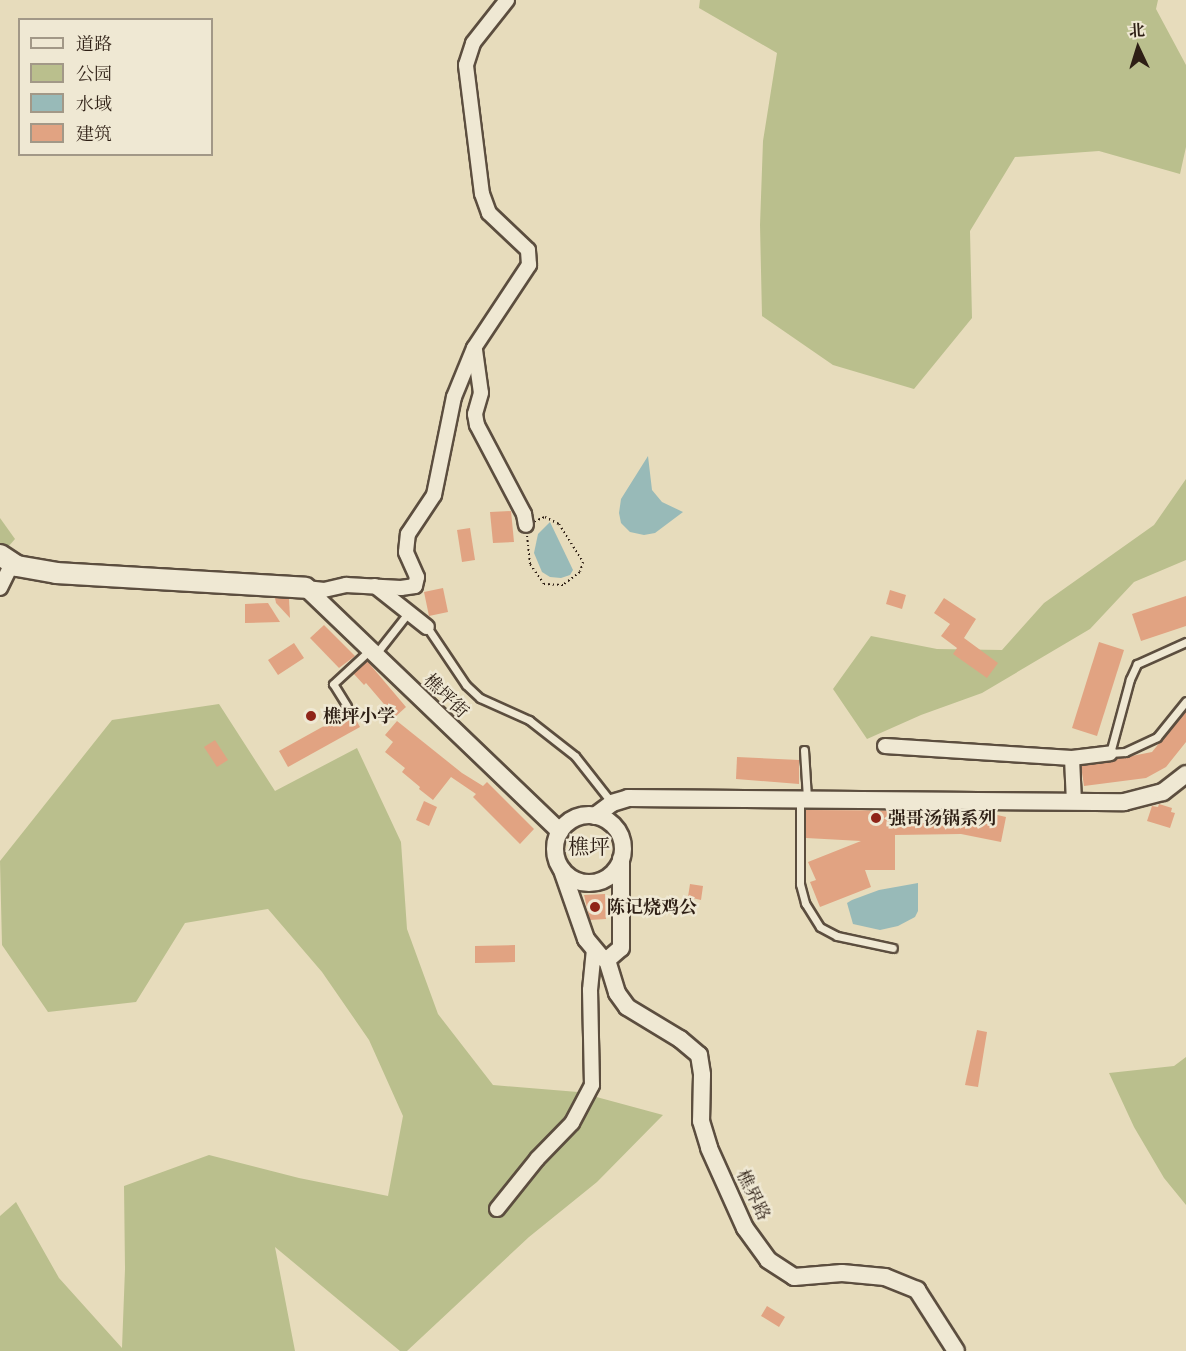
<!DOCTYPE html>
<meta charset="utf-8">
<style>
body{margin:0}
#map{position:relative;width:1186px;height:1351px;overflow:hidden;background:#e7dcbc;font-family:"Gentium Book Plus","Noto Serif SC",serif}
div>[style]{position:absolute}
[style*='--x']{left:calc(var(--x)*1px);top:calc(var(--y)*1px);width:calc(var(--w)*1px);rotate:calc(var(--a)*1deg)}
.green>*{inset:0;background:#babf8d}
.water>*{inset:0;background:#98bab8}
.building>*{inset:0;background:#e1a382}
.path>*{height:2px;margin-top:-1px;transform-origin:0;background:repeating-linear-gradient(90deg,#2e1f15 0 1.5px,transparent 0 4.5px)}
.roads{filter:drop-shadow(2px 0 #5c4e3f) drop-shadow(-2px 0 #5c4e3f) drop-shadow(0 2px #5c4e3f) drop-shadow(0 -2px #5c4e3f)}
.service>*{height:7px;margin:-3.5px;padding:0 3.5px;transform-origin:3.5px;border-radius:3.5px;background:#efe8d3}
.minor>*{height:14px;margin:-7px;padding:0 7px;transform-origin:7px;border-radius:7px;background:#efe8d3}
.tertiary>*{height:16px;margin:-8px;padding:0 8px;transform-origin:8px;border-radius:8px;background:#efe8d3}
.tertiary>.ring{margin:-8px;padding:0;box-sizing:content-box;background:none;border:16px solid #efe8d3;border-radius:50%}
.secondary>*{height:20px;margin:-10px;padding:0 10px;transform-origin:10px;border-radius:10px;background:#efe8d3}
.dots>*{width:16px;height:16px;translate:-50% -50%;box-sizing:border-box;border:3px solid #efe8d3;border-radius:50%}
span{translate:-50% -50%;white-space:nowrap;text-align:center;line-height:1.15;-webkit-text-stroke:5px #efe8d3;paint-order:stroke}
.street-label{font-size:18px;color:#2e1f15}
.poi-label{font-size:18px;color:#2e1f15;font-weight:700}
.left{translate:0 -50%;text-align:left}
.quarter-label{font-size:21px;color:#2e1f15}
.legend{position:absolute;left:18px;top:18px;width:195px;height:138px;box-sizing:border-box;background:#efe8d3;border:2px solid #a29887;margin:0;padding:8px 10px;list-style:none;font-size:18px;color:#2e1f15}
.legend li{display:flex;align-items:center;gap:12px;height:30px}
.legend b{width:30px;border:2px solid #a29887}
.north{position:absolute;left:1108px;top:18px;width:60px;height:60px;-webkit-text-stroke:4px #efe8d3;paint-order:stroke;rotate:356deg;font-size:16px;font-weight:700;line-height:24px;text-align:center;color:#2e1f15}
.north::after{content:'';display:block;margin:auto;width:21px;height:27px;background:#2e1f15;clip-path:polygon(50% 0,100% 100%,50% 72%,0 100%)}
</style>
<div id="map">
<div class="green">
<i style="clip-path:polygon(700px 0,1158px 0,1156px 9px,1186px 65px,1186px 147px,1180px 174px,1099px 151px,1015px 157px,970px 231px,972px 318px,914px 389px,833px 365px,762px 316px,760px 225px,763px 141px,777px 53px,699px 8px)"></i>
<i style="clip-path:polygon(1186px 479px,1186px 560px,1134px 582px,1090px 629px,982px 693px,921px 715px,867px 739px,833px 689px,871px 636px,937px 649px,1002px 650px,1044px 603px,1154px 525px)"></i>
<i style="clip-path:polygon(0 518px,15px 539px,0 556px)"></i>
<i style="clip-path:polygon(219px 704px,275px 791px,357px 748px,401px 842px,407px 929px,438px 1014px,493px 1085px,578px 1092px,663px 1115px,597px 1182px,529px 1237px,407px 1351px,400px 1351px,275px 1247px,295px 1351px,0 1351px,0 1216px,16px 1202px,59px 1278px,122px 1348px,125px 1269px,124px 1186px,209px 1155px,299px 1178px,388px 1196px,403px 1116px,369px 1040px,322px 972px,268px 909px,185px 923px,136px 1002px,48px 1012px,2px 945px,0 861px,112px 720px)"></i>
<i style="clip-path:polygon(1186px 1057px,1186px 1205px,1164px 1178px,1134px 1127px,1109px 1073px,1174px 1066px)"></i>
</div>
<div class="water">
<i style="clip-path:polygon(648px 456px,652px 490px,662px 502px,683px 512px,655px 533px,644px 535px,630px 532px,621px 523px,619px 513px,621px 499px)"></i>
<i style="clip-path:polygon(550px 522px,573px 570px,570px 575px,561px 578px,550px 577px,542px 572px,534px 553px,538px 534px)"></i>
<i style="clip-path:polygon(918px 883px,918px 911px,915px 917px,898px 926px,880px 930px,853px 924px,847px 903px,852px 900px,879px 890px)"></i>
</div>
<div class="building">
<i style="clip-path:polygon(511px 511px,514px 542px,493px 543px,490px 512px)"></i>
<i style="clip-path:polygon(470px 528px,475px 560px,462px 562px,457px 530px)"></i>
<i style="clip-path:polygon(443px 588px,448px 612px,429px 616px,424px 592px)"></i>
<i style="clip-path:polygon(890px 590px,906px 595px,902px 609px,886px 604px)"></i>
<i style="clip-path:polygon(1186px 596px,1186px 626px,1141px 641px,1132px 614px)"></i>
<i style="clip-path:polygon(275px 598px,289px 599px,290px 618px,276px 603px)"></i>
<i style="clip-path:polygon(944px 598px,976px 619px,964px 638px,998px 663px,987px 678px,953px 654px,957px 648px,941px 636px,950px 624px,934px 613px)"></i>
<i style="clip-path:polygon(268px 603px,280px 622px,245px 623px,245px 604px)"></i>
<i style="clip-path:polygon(324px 625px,355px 656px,339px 668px,310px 638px)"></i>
<i style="clip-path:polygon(1099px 642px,1124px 650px,1097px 736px,1072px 728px)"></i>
<i style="clip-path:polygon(294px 643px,304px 658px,278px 675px,268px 660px)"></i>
<i style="clip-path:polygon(367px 661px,406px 707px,395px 717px,366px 683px,364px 685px,353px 673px)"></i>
<i style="clip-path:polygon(1186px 710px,1186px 742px,1166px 767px,1146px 778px,1084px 786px,1081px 766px,1152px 752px)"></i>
<i style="clip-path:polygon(351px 711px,360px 727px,288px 767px,279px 751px)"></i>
<i style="clip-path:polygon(397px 721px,462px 773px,483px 786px,487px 782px,534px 829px,520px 844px,473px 797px,476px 794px,451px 777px,433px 800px,419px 789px,420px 787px,402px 772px,405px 768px,385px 752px,393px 742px,385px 735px)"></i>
<i style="clip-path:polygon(215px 740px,228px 760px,217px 767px,204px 747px)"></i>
<i style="clip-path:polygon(737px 757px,799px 760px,799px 784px,736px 779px)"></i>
<i style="clip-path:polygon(424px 801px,437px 807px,429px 826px,416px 820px)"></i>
<i style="clip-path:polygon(1159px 804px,1172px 808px,1171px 812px,1175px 813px,1170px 828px,1147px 821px,1152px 806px,1158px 807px)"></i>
<i style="clip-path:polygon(806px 810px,980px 811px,1006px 817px,1001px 842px,961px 834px,895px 835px,895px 870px,865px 870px,871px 887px,820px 907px,810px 882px,816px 880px,808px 862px,861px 841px,806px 838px)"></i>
<i style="clip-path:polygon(690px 884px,703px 886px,701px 900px,688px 897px)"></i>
<i style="clip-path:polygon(605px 894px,606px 919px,590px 920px,584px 895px)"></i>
<i style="clip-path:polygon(515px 945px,515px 962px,475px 963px,475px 946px)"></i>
<i style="clip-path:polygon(977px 1030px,987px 1032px,978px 1087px,965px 1085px)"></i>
<i style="clip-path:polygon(767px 1306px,785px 1317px,779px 1327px,761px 1316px)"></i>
</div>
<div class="path">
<i style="--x:545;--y:517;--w:16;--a:27"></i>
<i style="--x:559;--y:524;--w:45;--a:57.7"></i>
<i style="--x:583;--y:562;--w:10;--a:107"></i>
<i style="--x:580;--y:572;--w:21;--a:143"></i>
<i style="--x:563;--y:585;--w:19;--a:-177"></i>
<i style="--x:544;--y:584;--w:24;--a:-125"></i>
<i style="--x:530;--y:564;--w:39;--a:-96"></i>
<i style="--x:526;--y:525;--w:21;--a:-23"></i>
</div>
<div class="roads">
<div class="service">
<i style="--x:427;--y:627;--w:70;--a:56.1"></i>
<i style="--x:466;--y:685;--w:19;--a:43"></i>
<i style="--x:480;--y:698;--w:54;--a:24.2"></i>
<i style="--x:529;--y:720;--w:58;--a:38"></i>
<i style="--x:575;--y:756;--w:60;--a:51.8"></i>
<i style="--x:1186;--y:642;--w:54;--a:155.8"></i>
<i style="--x:1137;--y:664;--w:17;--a:115"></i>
<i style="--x:1130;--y:679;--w:77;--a:105.1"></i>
<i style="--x:1110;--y:753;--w:15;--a:-4"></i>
<i style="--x:1125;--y:752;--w:35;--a:-25"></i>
<i style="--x:1157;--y:737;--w:46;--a:-51.1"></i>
<i style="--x:375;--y:655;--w:53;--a:-51.8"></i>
<i style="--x:347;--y:706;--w:26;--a:-122"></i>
<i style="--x:333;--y:684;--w:50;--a:-42.6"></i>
<i style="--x:804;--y:750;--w:48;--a:86.4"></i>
<i style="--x:800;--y:801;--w:83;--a:90"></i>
<i style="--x:800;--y:884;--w:20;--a:75"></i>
<i style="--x:805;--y:903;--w:28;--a:58"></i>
<i style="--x:820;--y:927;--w:19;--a:28"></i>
<i style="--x:837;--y:936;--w:57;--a:12.1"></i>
</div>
<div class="minor">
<i style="--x:475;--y:350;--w:43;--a:82.1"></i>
<i style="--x:481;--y:393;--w:22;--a:106"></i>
<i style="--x:475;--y:414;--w:11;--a:80"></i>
<i style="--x:477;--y:425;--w:101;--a:62.2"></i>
<i style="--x:524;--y:514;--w:11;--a:80"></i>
<i style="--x:375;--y:586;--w:66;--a:38.3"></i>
<i style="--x:0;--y:588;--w:28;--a:-64"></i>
<i style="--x:306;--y:588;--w:18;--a:6"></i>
<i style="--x:324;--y:590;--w:23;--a:-13"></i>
<i style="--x:346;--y:585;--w:55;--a:3.1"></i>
<i style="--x:401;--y:588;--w:14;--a:-8"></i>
<i style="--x:415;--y:586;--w:9;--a:-77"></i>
<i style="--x:417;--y:577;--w:27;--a:-114"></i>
<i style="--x:406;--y:552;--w:18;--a:-84"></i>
<i style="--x:408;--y:534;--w:47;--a:-56.3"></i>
<i style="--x:434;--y:495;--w:100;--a:-78.5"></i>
<i style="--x:454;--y:397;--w:53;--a:-67.8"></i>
<i style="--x:474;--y:348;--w:100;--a:-56.5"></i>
<i style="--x:529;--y:265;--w:15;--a:-94"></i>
<i style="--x:528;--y:250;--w:54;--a:-136.5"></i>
<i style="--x:489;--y:213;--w:20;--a:-110"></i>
<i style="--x:482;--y:194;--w:130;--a:-97.1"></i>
<i style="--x:466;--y:65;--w:23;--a:-72"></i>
<i style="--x:473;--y:43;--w:55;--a:-51.7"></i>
<i style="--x:885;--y:746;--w:187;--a:3.7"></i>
<i style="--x:1072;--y:758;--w:38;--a:-7"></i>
<i style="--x:1072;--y:758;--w:44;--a:87.4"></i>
<i style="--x:497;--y:1209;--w:64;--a:-51.3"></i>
<i style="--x:537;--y:1159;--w:50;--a:-45.8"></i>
<i style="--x:572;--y:1123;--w:43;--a:-62.2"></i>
<i style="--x:592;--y:1085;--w:95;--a:-91.2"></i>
<i style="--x:590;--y:990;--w:41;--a:-84.4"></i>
</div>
<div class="tertiary">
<i style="--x:306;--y:588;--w:352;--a:43.8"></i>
<i class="ring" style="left:555px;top:815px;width:52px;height:52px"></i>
<i style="--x:595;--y:816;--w:21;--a:-37"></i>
<i style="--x:612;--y:803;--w:17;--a:-17"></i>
<i style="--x:628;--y:798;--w:496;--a:0.5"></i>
<i style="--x:1124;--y:802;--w:40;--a:-14.4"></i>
<i style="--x:1163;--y:792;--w:29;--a:-38"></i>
<i style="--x:562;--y:870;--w:73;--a:70.8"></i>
<i style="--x:586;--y:939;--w:23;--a:50"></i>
<i style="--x:601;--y:957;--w:7;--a:27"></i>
<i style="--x:607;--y:960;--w:34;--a:73"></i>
<i style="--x:617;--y:993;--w:17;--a:54"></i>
<i style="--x:627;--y:1007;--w:62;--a:31.1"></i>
<i style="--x:680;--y:1039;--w:25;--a:40"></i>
<i style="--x:699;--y:1055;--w:20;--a:81"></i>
<i style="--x:702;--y:1075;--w:46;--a:91.2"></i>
<i style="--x:701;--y:1121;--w:28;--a:73"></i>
<i style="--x:709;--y:1148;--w:88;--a:65.8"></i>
<i style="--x:745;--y:1228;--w:39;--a:54"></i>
<i style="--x:768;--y:1260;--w:31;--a:33"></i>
<i style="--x:794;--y:1277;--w:48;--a:-4.8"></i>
<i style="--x:842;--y:1273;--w:43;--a:5.3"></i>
<i style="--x:885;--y:1277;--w:35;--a:22"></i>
<i style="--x:917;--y:1290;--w:72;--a:57.4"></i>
<i style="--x:607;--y:960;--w:18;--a:-41"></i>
<i style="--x:621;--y:948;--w:89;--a:-90"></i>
</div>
<div class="secondary">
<i style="--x:0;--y:555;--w:20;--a:33"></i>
<i style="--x:17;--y:566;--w:40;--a:10"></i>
<i style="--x:56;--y:573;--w:250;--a:3.4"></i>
</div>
</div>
<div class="dots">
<i style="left:311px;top:716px;background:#8f2418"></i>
<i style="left:876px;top:818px;background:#8f2418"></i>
<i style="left:595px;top:907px;background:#8f2418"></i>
</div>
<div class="street-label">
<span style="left:446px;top:696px;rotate:44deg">樵坪街</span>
<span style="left:753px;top:1195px;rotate:64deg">樵界路</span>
</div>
<div class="poi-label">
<span class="left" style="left:323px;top:716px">樵坪小学</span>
<span class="left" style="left:888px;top:818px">强哥汤锅系列</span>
<span class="left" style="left:607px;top:907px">陈记烧鸡公</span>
</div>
<div class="quarter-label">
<span style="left:589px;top:847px">樵坪</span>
</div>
<ul class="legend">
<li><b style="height:8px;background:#efe8d3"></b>道路</li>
<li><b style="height:16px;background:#babf8d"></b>公园</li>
<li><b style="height:16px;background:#98bab8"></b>水域</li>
<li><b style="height:16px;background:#e1a382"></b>建筑</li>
</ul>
<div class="north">北</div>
</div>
